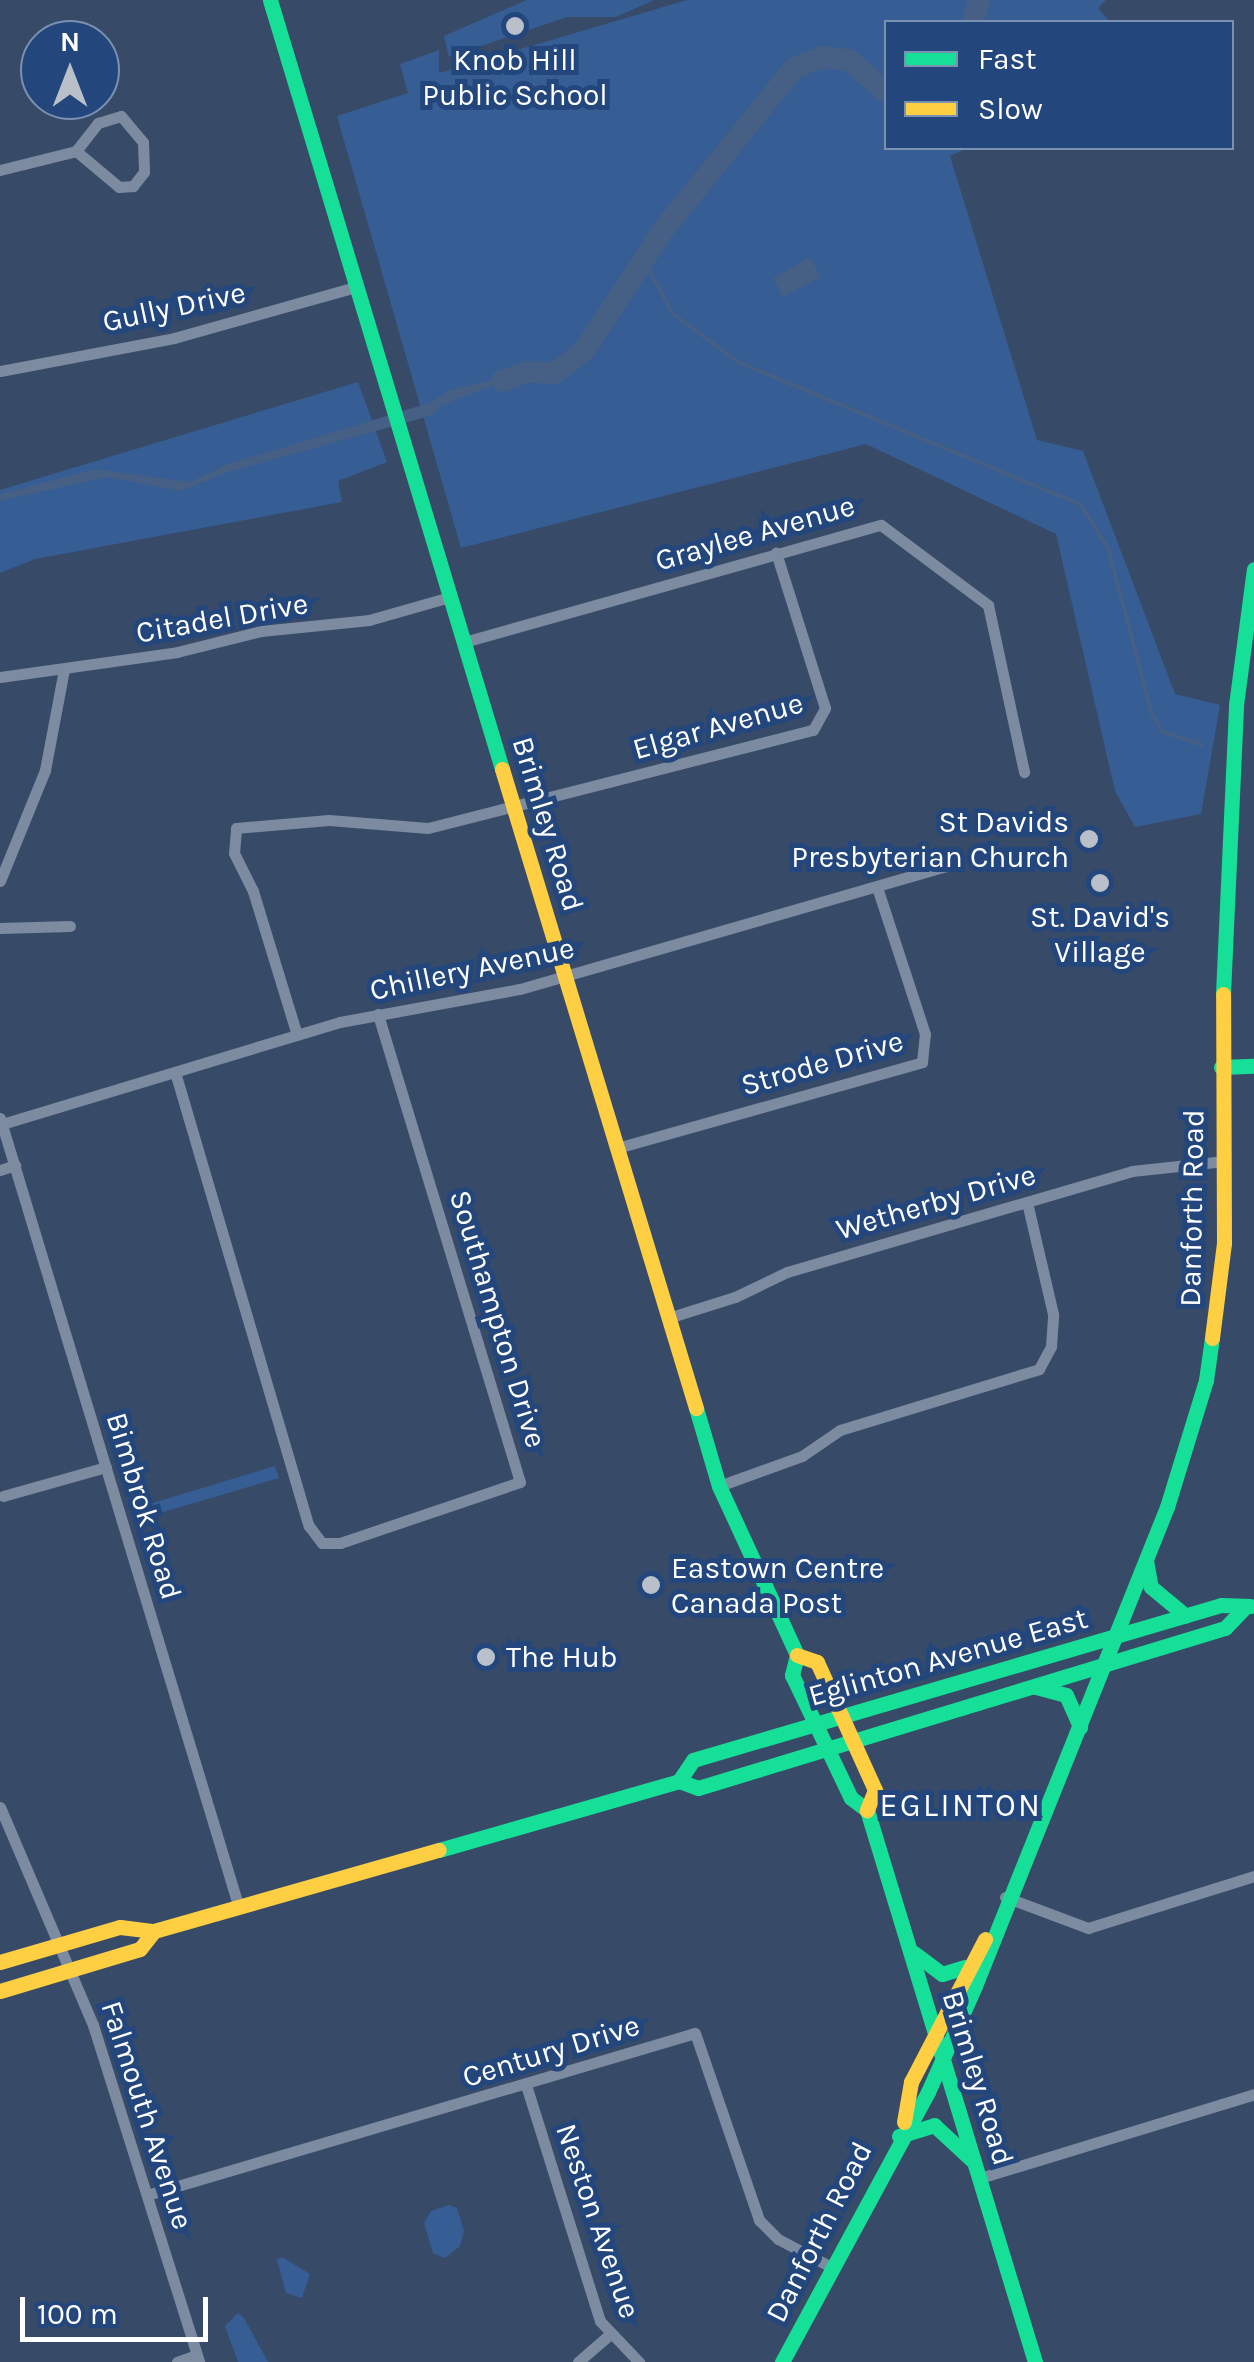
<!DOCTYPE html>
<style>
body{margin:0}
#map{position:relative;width:1254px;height:2362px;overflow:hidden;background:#374b69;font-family:Karla,sans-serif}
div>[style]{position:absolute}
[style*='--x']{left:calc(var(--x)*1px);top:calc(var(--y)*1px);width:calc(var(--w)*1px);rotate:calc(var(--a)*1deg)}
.green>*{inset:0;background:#365d94}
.water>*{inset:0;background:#455f85}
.stream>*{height:4px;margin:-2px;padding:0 2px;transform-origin:2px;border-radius:2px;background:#455f85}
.river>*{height:22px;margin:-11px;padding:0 11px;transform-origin:11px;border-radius:11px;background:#455f85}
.street>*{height:11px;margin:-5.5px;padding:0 5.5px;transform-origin:5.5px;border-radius:5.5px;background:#7d8ba0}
.fast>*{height:15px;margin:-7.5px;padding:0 7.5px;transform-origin:7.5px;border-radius:7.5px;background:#16e098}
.slow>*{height:15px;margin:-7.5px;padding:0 7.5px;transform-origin:7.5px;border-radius:7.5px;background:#ffcf43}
.dots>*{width:28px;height:28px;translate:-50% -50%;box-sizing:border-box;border:5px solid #23477d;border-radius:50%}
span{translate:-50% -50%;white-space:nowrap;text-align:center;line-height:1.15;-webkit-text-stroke:10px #23477d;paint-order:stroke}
.poi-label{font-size:30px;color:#fff}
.right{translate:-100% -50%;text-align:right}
.left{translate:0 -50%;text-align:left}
.street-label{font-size:30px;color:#fff}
.neighbourhood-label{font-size:32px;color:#fff;letter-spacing:2.5px}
.legend{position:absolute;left:884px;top:20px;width:350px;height:130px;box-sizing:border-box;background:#23477d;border:2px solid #7b91b1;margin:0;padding:12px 18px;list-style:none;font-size:30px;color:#fff}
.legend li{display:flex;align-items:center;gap:20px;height:50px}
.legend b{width:50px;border:2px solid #7b91b1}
.north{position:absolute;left:20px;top:20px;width:100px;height:100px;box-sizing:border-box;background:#23477d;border:2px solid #7b91b1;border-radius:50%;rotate:0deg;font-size:28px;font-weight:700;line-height:40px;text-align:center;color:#fff}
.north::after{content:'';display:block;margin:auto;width:35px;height:45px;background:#b9c0ca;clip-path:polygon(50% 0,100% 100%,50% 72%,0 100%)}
.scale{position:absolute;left:20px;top:2297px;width:188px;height:45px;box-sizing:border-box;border:5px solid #fff;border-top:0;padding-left:12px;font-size:30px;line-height:35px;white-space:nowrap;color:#fff;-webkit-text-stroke:8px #23477d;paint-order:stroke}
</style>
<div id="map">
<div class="green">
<i style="clip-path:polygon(527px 0,654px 0,616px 17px,567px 17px,449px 57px,444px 36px)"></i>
<i style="clip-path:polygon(687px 0,1106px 0,1098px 8px,1110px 22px,886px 22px,886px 148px,968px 148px,950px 156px,1037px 440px,1083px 451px,1175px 694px,1220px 705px,1201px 814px,1135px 827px,1115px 791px,1056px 534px,866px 444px,461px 548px,337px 116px,408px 93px,400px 64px,439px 50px,439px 73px)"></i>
<i style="clip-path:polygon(358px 382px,387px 462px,338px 481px,342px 502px,35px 559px,0 573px,0 490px)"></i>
<i style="clip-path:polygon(275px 1466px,279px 1478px,136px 1520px,133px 1509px)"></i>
<i style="clip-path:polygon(449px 2205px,457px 2208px,464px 2231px,460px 2246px,445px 2258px,433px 2253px,424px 2223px,431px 2211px)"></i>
<i style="clip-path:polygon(282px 2257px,310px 2274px,302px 2298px,286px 2293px,277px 2260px)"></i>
<i style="clip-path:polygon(238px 2313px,244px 2318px,268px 2362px,238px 2362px,225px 2326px)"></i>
</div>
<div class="water">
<i style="clip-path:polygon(810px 257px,821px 277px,783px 297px,773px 278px)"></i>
<i style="clip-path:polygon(527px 372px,441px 406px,433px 415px,229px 472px,181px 491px,107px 477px,0 501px,0 494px,96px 469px,190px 482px,225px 465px,429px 403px,452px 389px)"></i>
</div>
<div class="stream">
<i style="--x:645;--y:263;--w:58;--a:61.2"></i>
<i style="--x:673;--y:314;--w:81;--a:36.4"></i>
<i style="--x:738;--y:362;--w:372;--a:22.6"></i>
<i style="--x:1081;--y:505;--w:51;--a:57.9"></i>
<i style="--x:1108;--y:548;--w:172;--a:75.2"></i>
<i style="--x:1152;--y:714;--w:21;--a:59"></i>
<i style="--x:1163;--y:732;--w:41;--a:18.4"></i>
</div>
<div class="river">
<i style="--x:973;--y:22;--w:23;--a:-75"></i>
<i style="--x:502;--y:381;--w:27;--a:-20"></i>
<i style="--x:527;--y:372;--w:28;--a:2"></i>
<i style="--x:555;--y:373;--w:36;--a:-37"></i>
<i style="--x:584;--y:351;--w:145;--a:-56.9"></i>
<i style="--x:663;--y:230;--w:208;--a:-51"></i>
<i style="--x:794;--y:68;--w:30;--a:-21"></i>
<i style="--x:822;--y:57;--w:27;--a:6"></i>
<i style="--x:849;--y:60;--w:49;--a:40.9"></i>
</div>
<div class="street">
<i style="--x:0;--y:170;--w:78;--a:-14"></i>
<i style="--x:76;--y:151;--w:36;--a:-52"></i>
<i style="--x:98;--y:123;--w:24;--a:-17"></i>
<i style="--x:121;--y:116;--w:34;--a:50"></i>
<i style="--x:143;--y:142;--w:30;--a:88"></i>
<i style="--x:144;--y:172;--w:18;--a:128"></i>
<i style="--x:133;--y:186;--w:14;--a:176"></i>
<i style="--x:119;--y:187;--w:56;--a:-140.1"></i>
<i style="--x:0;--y:371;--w:177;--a:-10.7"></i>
<i style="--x:174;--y:338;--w:189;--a:-15.7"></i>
<i style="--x:464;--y:642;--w:433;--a:-15.7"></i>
<i style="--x:881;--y:525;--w:134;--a:36.8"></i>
<i style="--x:988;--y:605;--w:171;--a:77.8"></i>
<i style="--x:0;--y:677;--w:179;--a:-8"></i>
<i style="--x:177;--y:652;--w:87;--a:-14"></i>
<i style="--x:261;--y:631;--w:109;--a:-5.8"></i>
<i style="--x:369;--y:620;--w:84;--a:-15.9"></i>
<i style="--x:0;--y:881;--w:120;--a:-67.9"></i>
<i style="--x:45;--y:770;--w:103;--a:-79.3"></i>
<i style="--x:0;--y:928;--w:70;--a:-1.6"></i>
<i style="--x:297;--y:1035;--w:151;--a:-107"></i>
<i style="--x:253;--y:891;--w:42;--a:-116.6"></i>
<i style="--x:234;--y:853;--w:25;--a:-85"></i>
<i style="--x:236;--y:828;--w:93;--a:-4.9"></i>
<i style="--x:329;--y:820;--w:99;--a:4.6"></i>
<i style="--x:428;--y:828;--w:397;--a:-14.3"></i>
<i style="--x:813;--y:730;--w:25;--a:-61"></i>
<i style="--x:825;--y:708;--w:163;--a:-107.5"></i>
<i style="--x:175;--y:1072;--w:473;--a:73.6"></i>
<i style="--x:309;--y:1526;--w:21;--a:53"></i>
<i style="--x:322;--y:1543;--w:18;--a:0"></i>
<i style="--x:340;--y:1543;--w:190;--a:-18.7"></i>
<i style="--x:520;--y:1482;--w:489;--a:-106.9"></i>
<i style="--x:0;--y:1118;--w:825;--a:73.17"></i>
<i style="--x:2;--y:1124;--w:353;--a:-16.8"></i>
<i style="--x:340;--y:1022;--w:183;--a:-10.4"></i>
<i style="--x:520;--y:989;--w:452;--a:-16.1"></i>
<i style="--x:617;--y:1148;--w:317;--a:-15.7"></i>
<i style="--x:922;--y:1062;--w:28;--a:-84"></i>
<i style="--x:925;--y:1034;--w:155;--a:-108.1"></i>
<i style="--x:0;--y:1170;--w:16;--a:-18"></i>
<i style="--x:668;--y:1318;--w:70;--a:-17.4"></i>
<i style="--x:735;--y:1297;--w:58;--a:-25.7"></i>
<i style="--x:787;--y:1272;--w:359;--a:-16.3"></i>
<i style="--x:1132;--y:1171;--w:93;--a:-6.2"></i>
<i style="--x:719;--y:1486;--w:88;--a:-19.9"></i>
<i style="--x:802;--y:1456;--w:46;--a:-34.4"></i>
<i style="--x:840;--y:1430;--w:208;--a:-17"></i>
<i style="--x:1039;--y:1369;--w:26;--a:-62"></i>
<i style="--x:1051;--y:1346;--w:32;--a:-86"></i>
<i style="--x:1053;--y:1314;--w:115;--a:-103.1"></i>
<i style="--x:3;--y:1496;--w:107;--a:-15.7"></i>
<i style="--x:0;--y:1807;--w:237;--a:66.9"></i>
<i style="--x:93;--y:2025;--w:353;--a:72.5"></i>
<i style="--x:1005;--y:1897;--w:89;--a:20.5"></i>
<i style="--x:1088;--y:1928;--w:174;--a:-17.4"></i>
<i style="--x:526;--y:2085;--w:247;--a:72.6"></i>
<i style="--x:600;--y:2321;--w:57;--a:46.4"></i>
<i style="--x:980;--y:2178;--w:287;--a:-17"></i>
<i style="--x:147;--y:2195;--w:571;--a:-16.47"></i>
<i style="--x:695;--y:2033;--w:198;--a:71.1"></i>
<i style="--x:759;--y:2220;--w:27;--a:45"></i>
<i style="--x:778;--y:2239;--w:60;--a:27.8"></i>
<i style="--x:177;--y:2362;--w:20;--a:-20"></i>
<i style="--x:578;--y:2362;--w:40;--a:-41"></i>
</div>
<div class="fast">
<i style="--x:270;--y:0;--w:803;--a:73.21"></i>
<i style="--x:1223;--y:994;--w:289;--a:-87.4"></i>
<i style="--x:1236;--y:705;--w:137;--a:-82.5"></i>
<i style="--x:1221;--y:1067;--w:33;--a:-2"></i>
<i style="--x:696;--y:1408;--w:81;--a:73.6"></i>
<i style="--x:719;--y:1486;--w:186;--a:65.2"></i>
<i style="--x:797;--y:1655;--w:21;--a:104"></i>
<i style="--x:792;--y:1675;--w:136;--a:64.4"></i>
<i style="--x:851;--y:1798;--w:20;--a:37"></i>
<i style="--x:867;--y:1810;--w:577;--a:73.07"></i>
<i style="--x:1146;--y:1560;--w:27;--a:80"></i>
<i style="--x:1151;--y:1587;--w:45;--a:39.6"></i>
<i style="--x:1036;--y:1687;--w:31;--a:15"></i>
<i style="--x:1066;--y:1695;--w:35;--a:66"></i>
<i style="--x:679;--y:1781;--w:25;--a:-56"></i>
<i style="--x:693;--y:1760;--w:550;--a:-16.36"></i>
<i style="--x:1221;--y:1605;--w:29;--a:2"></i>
<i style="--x:439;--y:1850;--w:250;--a:-16"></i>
<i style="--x:679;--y:1781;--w:20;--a:20"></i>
<i style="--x:698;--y:1788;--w:551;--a:-16.89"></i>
<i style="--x:1225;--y:1628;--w:28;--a:-46"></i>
<i style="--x:914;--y:1953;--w:35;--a:37"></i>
<i style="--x:942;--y:1974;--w:24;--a:-17"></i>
<i style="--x:899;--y:2136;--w:37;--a:-17"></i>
<i style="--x:934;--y:2125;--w:53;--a:42.7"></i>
<i style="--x:782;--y:2362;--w:307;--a:-61.6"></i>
<i style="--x:928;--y:2092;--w:116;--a:-66.1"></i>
<i style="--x:975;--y:1986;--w:516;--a:-68.16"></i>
<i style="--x:1167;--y:1507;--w:133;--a:-72.9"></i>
<i style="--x:1206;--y:1380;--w:42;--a:-81.9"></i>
</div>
<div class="slow">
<i style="--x:502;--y:769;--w:668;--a:73.11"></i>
<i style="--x:1212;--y:1338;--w:96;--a:-82.8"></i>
<i style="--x:1224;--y:1243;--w:249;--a:-90.2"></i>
<i style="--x:797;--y:1655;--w:21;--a:19"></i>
<i style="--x:817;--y:1662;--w:141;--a:65.6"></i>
<i style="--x:875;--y:1790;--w:22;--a:112"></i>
<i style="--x:0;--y:1962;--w:125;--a:-16.3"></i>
<i style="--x:120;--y:1927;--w:34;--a:7"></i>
<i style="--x:154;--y:1931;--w:296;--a:-15.9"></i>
<i style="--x:0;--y:1991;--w:146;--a:-16.7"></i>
<i style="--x:140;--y:1949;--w:23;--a:-52"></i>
<i style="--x:904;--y:2122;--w:41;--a:-80.1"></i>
<i style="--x:911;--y:2082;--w:161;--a:-62.6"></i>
</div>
<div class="dots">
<i style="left:515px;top:26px;background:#b9c0ca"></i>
<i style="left:1089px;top:839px;background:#b9c0ca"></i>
<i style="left:1100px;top:883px;background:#b9c0ca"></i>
<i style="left:651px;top:1585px;background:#b9c0ca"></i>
<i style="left:486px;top:1657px;background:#b9c0ca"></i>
</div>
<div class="poi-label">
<span style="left:515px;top:77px">Knob Hill<br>Public School</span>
<span class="right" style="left:1069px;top:839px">St Davids<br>Presbyterian Church</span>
<span style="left:1100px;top:934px">St. David's<br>Village</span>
<span class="left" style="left:671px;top:1585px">Eastown Centre<br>Canada Post</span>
<span class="left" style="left:506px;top:1657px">The Hub</span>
</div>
<div class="street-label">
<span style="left:174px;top:307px;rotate:-12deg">Gully Drive</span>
<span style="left:755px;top:533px;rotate:-16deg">Graylee Avenue</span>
<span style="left:222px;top:618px;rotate:-10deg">Citadel Drive</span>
<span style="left:718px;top:726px;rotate:-16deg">Elgar Avenue</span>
<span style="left:548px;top:824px;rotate:73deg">Brimley Road</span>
<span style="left:472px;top:969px;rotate:-12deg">Chillery Avenue</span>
<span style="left:822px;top:1063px;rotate:-16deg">Strode Drive</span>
<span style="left:936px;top:1202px;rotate:-16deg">Wetherby Drive</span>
<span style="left:1192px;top:1208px;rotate:-89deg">Danforth Road</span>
<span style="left:498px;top:1319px;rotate:73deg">Southampton Drive</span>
<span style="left:144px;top:1506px;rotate:73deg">Bimbrok Road</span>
<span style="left:948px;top:1657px;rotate:-16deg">Eglinton Avenue East</span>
<span style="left:551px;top:2051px;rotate:-17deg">Century Drive</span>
<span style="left:978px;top:2078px;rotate:73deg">Brimley Road</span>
<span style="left:147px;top:2115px;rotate:72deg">Falmouth Avenue</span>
<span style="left:598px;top:2221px;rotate:71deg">Neston Avenue</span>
<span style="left:819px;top:2232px;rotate:-63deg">Danforth Road</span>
</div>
<div class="neighbourhood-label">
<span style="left:961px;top:1806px">EGLINTON</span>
</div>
<ul class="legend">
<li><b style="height:12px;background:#16e098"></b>Fast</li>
<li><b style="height:12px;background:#ffcf43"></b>Slow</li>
</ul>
<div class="north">N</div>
<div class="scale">100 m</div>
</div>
